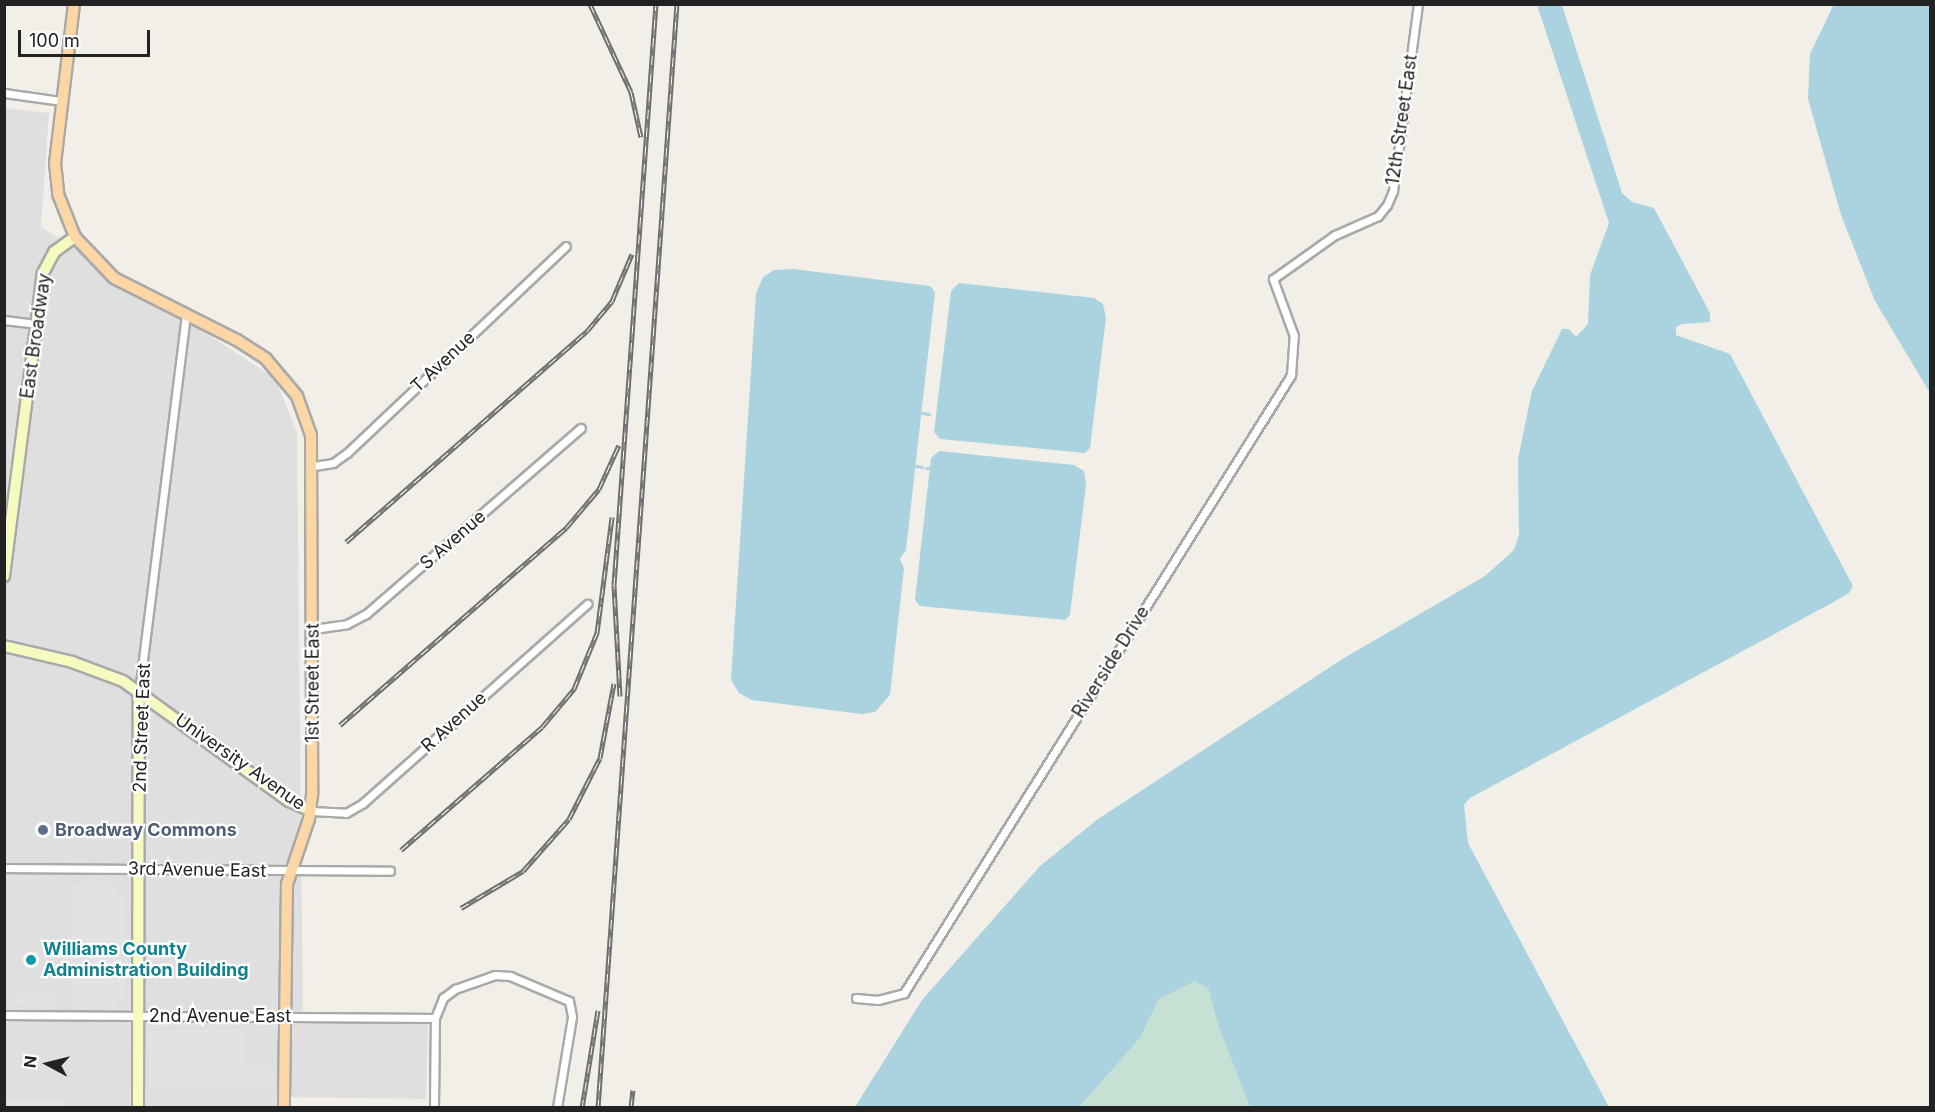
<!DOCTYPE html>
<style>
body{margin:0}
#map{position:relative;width:1935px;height:1112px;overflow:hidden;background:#f2efe9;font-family:Inter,sans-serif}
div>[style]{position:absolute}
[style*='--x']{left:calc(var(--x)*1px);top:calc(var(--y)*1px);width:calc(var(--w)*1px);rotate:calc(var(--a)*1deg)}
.residential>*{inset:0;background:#e0dfdf}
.wetland>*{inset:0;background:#c6e0d4}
.parking>*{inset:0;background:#e2e2e2}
.water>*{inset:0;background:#aad3df}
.stream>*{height:3px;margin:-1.5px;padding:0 1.5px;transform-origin:1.5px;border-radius:1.5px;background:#aad3df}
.roads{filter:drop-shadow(2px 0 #a9a9a9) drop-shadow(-2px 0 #a9a9a9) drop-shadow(0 2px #a9a9a9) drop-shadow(0 -2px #a9a9a9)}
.street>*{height:7px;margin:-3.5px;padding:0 3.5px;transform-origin:3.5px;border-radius:3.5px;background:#fff}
.secondary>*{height:10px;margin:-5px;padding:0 5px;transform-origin:5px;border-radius:5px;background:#f7fabf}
.primary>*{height:10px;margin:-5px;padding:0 5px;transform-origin:5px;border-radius:5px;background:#fcd6a4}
.rail>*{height:5px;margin-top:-2.5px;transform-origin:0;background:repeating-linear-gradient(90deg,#fff 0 9px,#707070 0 18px);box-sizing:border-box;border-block:2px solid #707070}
.dots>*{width:16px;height:16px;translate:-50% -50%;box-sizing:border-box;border:3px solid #fff;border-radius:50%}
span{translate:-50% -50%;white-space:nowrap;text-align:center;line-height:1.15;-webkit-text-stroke:4.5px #fff;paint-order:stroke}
.street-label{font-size:18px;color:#222}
.service-label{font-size:18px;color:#4e5e75;font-weight:700}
.left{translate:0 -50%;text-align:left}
.culture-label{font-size:18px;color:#0d838f;font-weight:700}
.frame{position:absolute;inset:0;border:6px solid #222;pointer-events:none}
.north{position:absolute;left:18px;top:1034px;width:60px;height:60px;-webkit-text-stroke:4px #fff;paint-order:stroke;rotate:277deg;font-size:16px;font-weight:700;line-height:24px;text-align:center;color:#222}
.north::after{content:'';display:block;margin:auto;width:21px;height:27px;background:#222;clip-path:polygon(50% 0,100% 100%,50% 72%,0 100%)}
.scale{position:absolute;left:18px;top:30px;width:132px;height:27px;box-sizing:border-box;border:3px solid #222;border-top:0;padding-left:8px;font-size:18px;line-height:21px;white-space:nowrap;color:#222;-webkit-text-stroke:4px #fff;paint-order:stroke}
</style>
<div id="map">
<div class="residential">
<i style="clip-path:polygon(5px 108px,49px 113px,41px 227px,275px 378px,297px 433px,303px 1021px,428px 1021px,426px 1099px,276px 1097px,276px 1108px,5px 1108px)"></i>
</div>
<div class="wetland">
<i style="clip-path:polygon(1201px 981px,1208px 988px,1218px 1025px,1250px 1107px,1080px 1108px,1140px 1038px,1159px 999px,1190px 982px)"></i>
</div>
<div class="parking">
<i style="clip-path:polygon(72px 885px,118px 887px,117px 895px,126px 895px,125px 999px,117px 999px,116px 1009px,72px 1010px)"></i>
<i style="clip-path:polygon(14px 994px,53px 994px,58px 1007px,7px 1005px)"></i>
<i style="clip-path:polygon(242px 1029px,242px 1066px,274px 1066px,273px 1087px,149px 1088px,149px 1031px)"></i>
<i style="clip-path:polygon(64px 1099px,64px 1107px,5px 1107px,5px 1101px)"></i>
</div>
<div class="water">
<i style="clip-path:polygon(1834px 4px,1930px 5px,1930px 393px,1875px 301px,1841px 215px,1808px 99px,1810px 54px)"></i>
<i style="clip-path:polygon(1537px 5px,1562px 5px,1622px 193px,1632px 202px,1654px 208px,1710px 313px,1710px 322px,1682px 324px,1676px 327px,1676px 335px,1730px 354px,1853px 586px,1849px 593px,1830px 604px,1470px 798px,1464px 805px,1468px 843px,1609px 1107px,1250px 1107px,1218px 1025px,1208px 988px,1195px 981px,1159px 999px,1140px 1038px,1080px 1107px,855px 1107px,922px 1000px,1040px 866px,1098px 819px,1344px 658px,1485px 576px,1514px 550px,1519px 535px,1518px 459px,1532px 391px,1562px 329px,1569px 329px,1576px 337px,1588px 324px,1590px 275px,1609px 223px)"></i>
<i style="clip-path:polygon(793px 269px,930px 286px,935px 292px,906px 550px,900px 559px,904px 568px,890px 695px,875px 712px,862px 714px,752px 700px,739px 693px,731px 680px,756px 294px,763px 277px,774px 270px)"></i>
<i style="clip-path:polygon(959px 283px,1094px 298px,1103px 304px,1106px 318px,1090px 448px,1085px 453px,940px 439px,934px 432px,951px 291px)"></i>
<i style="clip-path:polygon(939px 451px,1074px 465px,1084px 471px,1086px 485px,1070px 615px,1065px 620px,920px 606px,915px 600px,931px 458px)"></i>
</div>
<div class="stream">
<i style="--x:922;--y:413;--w:7;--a:8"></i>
<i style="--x:916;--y:466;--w:6;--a:9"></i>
<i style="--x:926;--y:468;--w:4;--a:0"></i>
</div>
<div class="roads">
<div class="street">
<i style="--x:4;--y:93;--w:59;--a:7.9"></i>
<i style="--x:4;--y:320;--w:32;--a:7"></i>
<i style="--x:314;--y:466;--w:19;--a:-9"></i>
<i style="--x:333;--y:463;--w:17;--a:-36"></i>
<i style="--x:347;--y:453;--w:301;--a:-43.4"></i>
<i style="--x:313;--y:629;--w:34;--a:-8"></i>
<i style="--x:347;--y:624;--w:21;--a:-28"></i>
<i style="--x:366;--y:614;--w:284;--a:-40.9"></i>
<i style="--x:139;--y:692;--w:380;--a:-82.9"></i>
<i style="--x:311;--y:811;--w:35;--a:3"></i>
<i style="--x:346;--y:813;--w:20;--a:-30"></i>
<i style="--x:363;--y:803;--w:300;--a:-41.6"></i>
<i style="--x:4;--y:868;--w:386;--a:0.4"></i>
<i style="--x:856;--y:998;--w:22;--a:5"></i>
<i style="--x:878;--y:1000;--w:27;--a:-15"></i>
<i style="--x:904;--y:993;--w:729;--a:-57.94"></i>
<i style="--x:1291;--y:375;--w:39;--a:-86"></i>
<i style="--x:1294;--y:336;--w:61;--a:-110.2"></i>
<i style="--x:1273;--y:279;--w:76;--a:-35.4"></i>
<i style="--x:1335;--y:235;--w:47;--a:-23.8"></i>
<i style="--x:1378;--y:216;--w:14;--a:-51"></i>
<i style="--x:1387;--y:205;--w:15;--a:-67"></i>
<i style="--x:1393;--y:191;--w:189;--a:-82.4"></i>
<i style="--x:4;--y:1015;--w:431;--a:0.4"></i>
<i style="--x:434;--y:1108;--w:90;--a:-89.4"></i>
<i style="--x:435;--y:1018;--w:22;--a:-68"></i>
<i style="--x:443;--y:998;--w:15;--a:-37"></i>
<i style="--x:455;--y:989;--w:42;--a:-19.3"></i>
<i style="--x:495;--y:975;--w:15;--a:4"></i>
<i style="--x:510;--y:976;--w:64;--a:23"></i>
<i style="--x:569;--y:1001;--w:16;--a:79"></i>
<i style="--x:572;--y:1017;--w:92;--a:99.4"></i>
</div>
<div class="secondary">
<i style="--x:4;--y:576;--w:305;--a:-82.7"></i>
<i style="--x:43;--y:273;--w:24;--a:-62"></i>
<i style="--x:54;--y:252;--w:26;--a:-36"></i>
<i style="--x:4;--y:646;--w:70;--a:13.2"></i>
<i style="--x:72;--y:662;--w:54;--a:20.4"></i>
<i style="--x:123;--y:681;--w:205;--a:35.9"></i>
<i style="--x:289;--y:801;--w:24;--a:24"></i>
<i style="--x:138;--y:1108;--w:416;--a:-89.9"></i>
</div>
<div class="primary">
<i style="--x:74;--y:4;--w:160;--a:96.8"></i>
<i style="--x:55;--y:163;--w:31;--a:84"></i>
<i style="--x:58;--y:194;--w:46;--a:68.4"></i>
<i style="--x:75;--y:237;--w:57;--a:46.4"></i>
<i style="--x:114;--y:278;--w:138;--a:26.8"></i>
<i style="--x:237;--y:340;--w:35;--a:33"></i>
<i style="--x:266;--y:359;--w:48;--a:50"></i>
<i style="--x:297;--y:396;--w:41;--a:70.3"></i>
<i style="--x:311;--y:435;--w:360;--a:89.8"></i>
<i style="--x:312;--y:795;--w:24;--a:97"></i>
<i style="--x:309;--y:819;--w:69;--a:108.7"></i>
<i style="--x:287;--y:884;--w:224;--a:90.8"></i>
</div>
</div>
<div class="rail">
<i style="--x:590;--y:4;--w:97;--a:65"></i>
<i style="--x:631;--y:92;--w:46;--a:77.5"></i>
<i style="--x:346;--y:542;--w:320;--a:-41.2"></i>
<i style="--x:587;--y:331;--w:39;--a:-50"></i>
<i style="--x:612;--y:301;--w:51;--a:-66.9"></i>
<i style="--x:620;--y:696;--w:111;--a:-93.1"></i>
<i style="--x:614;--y:585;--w:583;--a:-85.87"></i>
<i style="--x:340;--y:725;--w:300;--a:-41.1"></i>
<i style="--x:566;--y:528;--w:51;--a:-49.8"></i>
<i style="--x:599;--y:489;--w:48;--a:-65.6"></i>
<i style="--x:401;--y:850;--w:187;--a:-41.1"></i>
<i style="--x:542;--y:727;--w:50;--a:-49.9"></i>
<i style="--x:574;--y:689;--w:61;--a:-67.7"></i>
<i style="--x:597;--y:633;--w:117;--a:-82.6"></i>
<i style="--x:461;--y:908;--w:72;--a:-30.8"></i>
<i style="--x:523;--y:871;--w:69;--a:-48.5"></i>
<i style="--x:569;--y:819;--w:68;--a:-63.1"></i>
<i style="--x:600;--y:758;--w:76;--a:-79.4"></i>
<i style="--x:582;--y:1108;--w:99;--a:-80.7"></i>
<i style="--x:598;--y:1108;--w:1107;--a:-85.91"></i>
<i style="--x:631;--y:1108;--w:18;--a:-84"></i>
</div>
<div class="dots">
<i style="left:43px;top:830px;background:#5c6f8a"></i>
<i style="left:31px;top:960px;background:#0f9aa8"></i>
</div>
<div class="street-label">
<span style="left:1402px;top:120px;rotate:-82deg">12th Street East</span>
<span style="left:36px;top:336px;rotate:-82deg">East Broadway</span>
<span style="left:443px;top:362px;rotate:-43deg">T Avenue</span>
<span style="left:453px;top:540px;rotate:-41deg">S Avenue</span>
<span style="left:1111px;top:662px;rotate:-58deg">Riverside Drive</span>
<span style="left:313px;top:683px;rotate:-90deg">1st Street East</span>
<span style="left:454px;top:722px;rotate:-42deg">R Avenue</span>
<span style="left:142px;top:728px;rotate:-88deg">2nd Street East</span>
<span style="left:240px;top:762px;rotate:35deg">University Avenue</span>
<span style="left:197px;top:870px;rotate:1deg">3rd Avenue East</span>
<span style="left:220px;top:1016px">2nd Avenue East</span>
</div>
<div class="service-label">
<span class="left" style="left:55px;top:830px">Broadway Commons</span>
</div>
<div class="culture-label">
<span class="left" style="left:43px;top:960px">Williams County<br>Administration Building</span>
</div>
<div class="frame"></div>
<div class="north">N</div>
<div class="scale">100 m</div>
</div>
